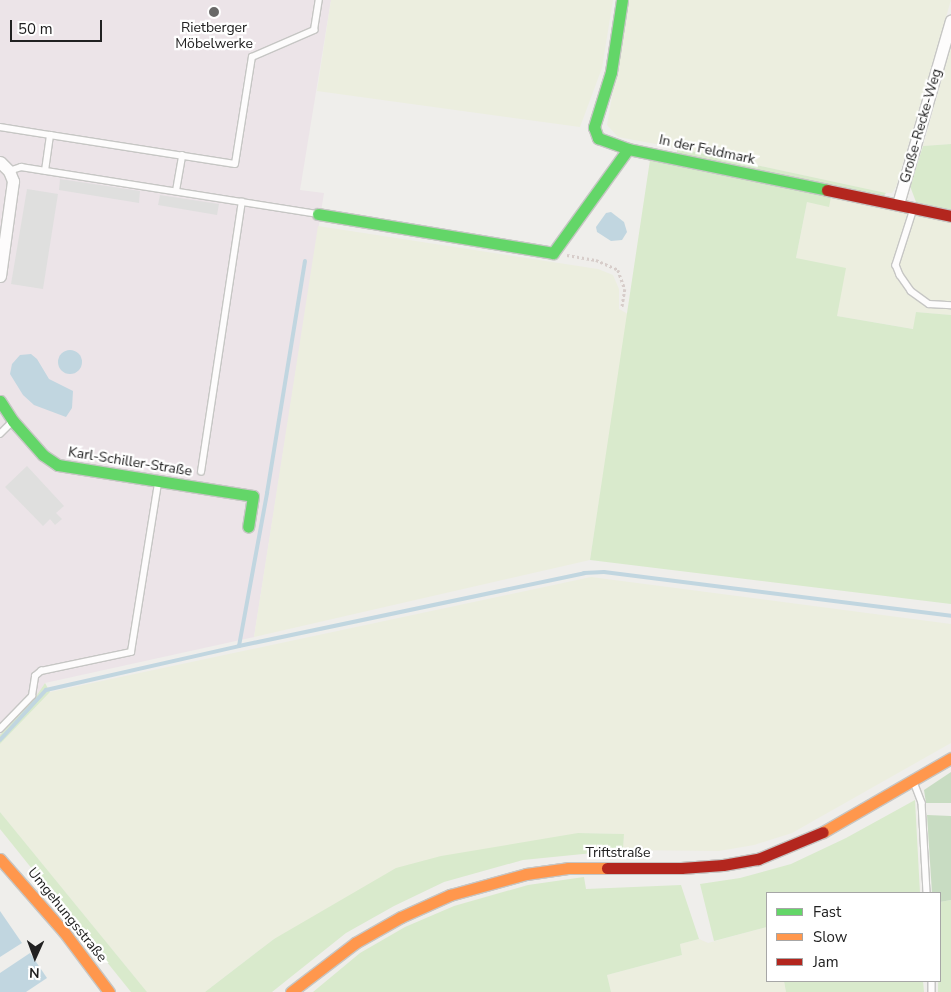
<!DOCTYPE html>
<meta charset="utf-8">
<style>
body{margin:0}
#map{position:relative;width:951px;height:992px;overflow:hidden;background:#efeeeb;font-family:"Nunito Sans",sans-serif}
div>[style]{position:absolute}
[style*='--x']{left:calc(var(--x)*1px);top:calc(var(--y)*1px);width:calc(var(--w)*1px);rotate:calc(var(--a)*1deg)}
.industrial>*{inset:0;background:#ece4e8}
.farmland>*{inset:0;background:#eceedf}
.grass>*{inset:0;background:#d9eacc}
.forest>*{inset:0;background:#c8dcc2}
.parking>*{inset:0;background:#dfdfde}
.water>*{inset:0;background:#c1d6e0}
.round{border-radius:50%}
.stream>*{height:4px;margin:-2px;padding:0 2px;transform-origin:2px;border-radius:2px;background:#c1d6e0}
.path>*{height:2.5px;margin-top:-1.25px;transform-origin:0;background:repeating-linear-gradient(90deg,#d7cdca 0 2.5px,transparent 0 5px)}
.roads{filter:drop-shadow(1px 0 #c6c6c4) drop-shadow(-1px 0 #c6c6c4) drop-shadow(0 1px #c6c6c4) drop-shadow(0 -1px #c6c6c4)}
.lane>*{height:5.5px;margin:-2.75px;padding:0 2.75px;transform-origin:2.75px;border-radius:2.75px;background:#fdfcfc}
.street>*{height:11px;margin:-5.5px;padding:0 5.5px;transform-origin:5.5px;border-radius:5.5px;background:#fdfcfc}
.fast>*{height:11px;margin:-5.5px;padding:0 5.5px;transform-origin:5.5px;border-radius:5.5px;background:#63d668}
.slow>*{height:11px;margin:-5.5px;padding:0 5.5px;transform-origin:5.5px;border-radius:5.5px;background:#ff974d}
.jam>*{height:11px;margin:-5.5px;padding:0 5.5px;transform-origin:5.5px;border-radius:5.5px;background:#b3261e}
.dots>*{width:14px;height:14px;translate:-50% -50%;box-sizing:border-box;border:2px solid #fff;border-radius:50%}
span{translate:-50% -50%;white-space:nowrap;text-align:center;line-height:1.15;-webkit-text-stroke:4.5px #fff;paint-order:stroke}
.poi-label{font-size:14px;color:#212121}
.street-label{font-size:14px;color:#212121}
.legend{position:absolute;left:766px;top:892px;width:175px;height:90px;box-sizing:border-box;background:#fff;border:1px solid #a6a6a6;margin:0;padding:6px 9px;list-style:none;font-size:15px;color:#212121}
.legend li{display:flex;align-items:center;gap:10px;height:25px}
.legend b{width:25px;border:1px solid #a6a6a6}
.north{position:absolute;left:10px;top:932px;width:50px;height:50px;-webkit-text-stroke:4px #fff;paint-order:stroke;rotate:182deg;font-size:14px;font-weight:700;line-height:20px;text-align:center;color:#212121}
.north::after{content:'';display:block;margin:auto;width:18px;height:22px;background:#212121;clip-path:polygon(50% 0,100% 100%,50% 72%,0 100%)}
.scale{position:absolute;left:10px;top:20px;width:92px;height:22px;box-sizing:border-box;border:2px solid #212121;border-top:0;padding-left:6px;font-size:15px;line-height:18px;white-space:nowrap;color:#212121;-webkit-text-stroke:4px #fff;paint-order:stroke}
</style>
<div id="map">
<div class="industrial">
<i style="clip-path:polygon(0 0,331px 0,300px 190px,324px 193px,254px 637px,45px 683px,35px 698px,0 735px)"></i>
</div>
<div class="farmland">
<i style="clip-path:polygon(331px 0,613px 0,602px 68px,580px 127px,317px 91px)"></i>
<i style="clip-path:polygon(629px 0,951px 0,896px 187px,892px 193px,886px 193px,677px 148px,618px 137px,607px 125px)"></i>
<i style="clip-path:polygon(951px 46px,951px 144px,923px 146px)"></i>
<i style="clip-path:polygon(831px 197px,951px 221px,951px 315px,916px 312px,914px 329px,837px 316px,796px 258px,807px 202px)"></i>
<i style="clip-path:polygon(318px 226px,598px 269px,613px 275px,619px 289px,619px 309px,628px 314px,590px 560px,254px 637px)"></i>
<i style="clip-path:polygon(591px 577px,951px 624px,951px 743px,792px 833px,754px 845px,719px 851px,623px 850px,624px 834px,578px 833px,274px 939px,205px 992px,147px 992px,0 812px,0 744px,50px 692px)"></i>
<i style="clip-path:polygon(767px 927px,767px 981px,784px 981px,786px 992px,611px 992px,607px 975px,682px 955px,680px 944px,699px 939px,708px 943px)"></i>
</div>
<div class="grass">
<i style="clip-path:polygon(951px 144px,951px 211px,916px 202px,910px 186px,923px 146px)"></i>
<i style="clip-path:polygon(677px 148px,886px 193px,883px 197px,677px 154px)"></i>
<i style="clip-path:polygon(650px 160px,831px 197px,829px 207px,807px 202px,796px 258px,846px 268px,837px 316px,913px 329px,916px 312px,951px 315px,951px 604px,590px 560px)"></i>
<i style="clip-path:polygon(45px 683px,50px 692px,0 744px,0 735px,35px 698px)"></i>
<i style="clip-path:polygon(915px 800px,920px 893px,767px 893px,767px 927px,714px 941px,700px 884px,740px 878px,791px 864px,846px 838px)"></i>
<i style="clip-path:polygon(0 812px,147px 992px,131px 992px,0 829px)"></i>
<i style="clip-path:polygon(578px 833px,624px 834px,623px 850px,523px 860px,444px 882px,394px 906px,346px 933px,272px 992px,205px 992px,274px 939px,396px 868px,441px 856px)"></i>
<i style="clip-path:polygon(584px 877px,586px 889px,681px 885px,699px 939px,680px 944px,682px 955px,607px 975px,611px 992px,313px 992px,360px 953px,405px 927px,454px 906px,528px 885px)"></i>
<i style="clip-path:polygon(951px 900px,951px 992px,938px 992px,940px 902px)"></i>
<i style="clip-path:polygon(784px 981px,923px 981px,924px 992px,786px 992px)"></i>
</div>
<div class="forest">
<i style="clip-path:polygon(951px 772px,951px 803px,926px 803px,924px 790px)"></i>
<i style="clip-path:polygon(927px 815px,951px 816px,951px 900px,940px 902px,940px 893px,932px 893px)"></i>
</div>
<div class="parking">
<i style="clip-path:polygon(60px 179px,140px 191px,139px 203px,59px 190px)"></i>
<i style="clip-path:polygon(27px 189px,58px 194px,43px 289px,11px 284px)"></i>
<i style="clip-path:polygon(160px 195px,219px 204px,217px 215px,158px 205px)"></i>
<i style="clip-path:polygon(27px 466px,64px 506px,56px 513px,62px 519px,55px 525px,50px 519px,43px 526px,5px 487px)"></i>
</div>
<div class="water">
<i style="clip-path:polygon(611px 212px,624px 222px,627px 232px,622px 240px,611px 241px,597px 232px,596px 227px,606px 213px)"></i>
<i class="round" style="left:58px;top:350px;width:24px;height:24px"></i>
<i style="clip-path:polygon(31px 354px,37px 359px,49px 379px,73px 391px,72px 408px,66px 417px,34px 405px,23px 395px,10px 374px,12px 364px,20px 355px)"></i>
<i style="clip-path:polygon(0 911px,22px 943px,0 957px)"></i>
<i style="clip-path:polygon(30px 953px,47px 978px,26px 992px,0 992px,0 973px)"></i>
</div>
<div class="stream">
<i style="--x:239;--y:646;--w:156;--a:-79.6"></i>
<i style="--x:267;--y:493;--w:235;--a:-80.7"></i>
<i style="--x:0;--y:740;--w:68;--a:-47.4"></i>
<i style="--x:46;--y:690;--w:198;--a:-12.8"></i>
<i style="--x:239;--y:646;--w:353;--a:-11.9"></i>
<i style="--x:584;--y:573;--w:20;--a:-3"></i>
<i style="--x:604;--y:572;--w:350;--a:7.2"></i>
</div>
<div class="path">
<i style="--x:567;--y:255;--w:29;--a:10"></i>
<i style="--x:596;--y:260;--w:24;--a:24"></i>
<i style="--x:618;--y:270;--w:20;--a:70"></i>
<i style="--x:625;--y:289;--w:19;--a:99"></i>
</div>
<div class="roads">
<div class="lane">
<i style="--x:0;--y:127;--w:51;--a:9.1"></i>
<i style="--x:9;--y:171;--w:13;--a:-18"></i>
<i style="--x:21;--y:167;--w:301;--a:9"></i>
<i style="--x:45;--y:171;--w:36;--a:-82"></i>
<i style="--x:50;--y:135;--w:187;--a:8.9"></i>
<i style="--x:235;--y:164;--w:108;--a:-81"></i>
<i style="--x:252;--y:57;--w:68;--a:-23.5"></i>
<i style="--x:314;--y:30;--w:30;--a:-81"></i>
<i style="--x:176;--y:191;--w:36;--a:-80"></i>
<i style="--x:914;--y:209;--w:59;--a:107.8"></i>
<i style="--x:896;--y:265;--w:11;--a:68"></i>
<i style="--x:900;--y:275;--w:19;--a:55"></i>
<i style="--x:911;--y:291;--w:22;--a:36"></i>
<i style="--x:929;--y:304;--w:22;--a:3"></i>
<i style="--x:0;--y:434;--w:17;--a:-45"></i>
<i style="--x:201;--y:472;--w:273;--a:-81.4"></i>
<i style="--x:0;--y:729;--w:46;--a:-45.9"></i>
<i style="--x:32;--y:696;--w:20;--a:-81"></i>
<i style="--x:35;--y:676;--w:8;--a:-40"></i>
<i style="--x:41;--y:671;--w:92;--a:-11.9"></i>
<i style="--x:131;--y:652;--w:171;--a:-80.9"></i>
<i style="--x:914;--y:782;--w:22;--a:69"></i>
<i style="--x:922;--y:803;--w:90;--a:86.8"></i>
<i style="--x:932;--y:981;--w:11;--a:90"></i>
</div>
<div class="street">
<i style="--x:0;--y:162;--w:13;--a:45"></i>
<i style="--x:9;--y:171;--w:11;--a:68"></i>
<i style="--x:13;--y:181;--w:96;--a:97.8"></i>
<i style="--x:898;--y:204;--w:191;--a:-73.9"></i>
</div>
<div class="fast">
<i style="--x:622;--y:0;--w:73;--a:98.7"></i>
<i style="--x:611;--y:72;--w:58;--a:107.2"></i>
<i style="--x:594;--y:127;--w:12;--a:70"></i>
<i style="--x:598;--y:138;--w:32;--a:20"></i>
<i style="--x:628;--y:149;--w:203;--a:11.6"></i>
<i style="--x:318;--y:214;--w:238;--a:9.4"></i>
<i style="--x:553;--y:253;--w:128;--a:-54.2"></i>
<i style="--x:0;--y:401;--w:24;--a:57"></i>
<i style="--x:13;--y:421;--w:45;--a:48.6"></i>
<i style="--x:43;--y:455;--w:18;--a:34"></i>
<i style="--x:58;--y:465;--w:197;--a:9"></i>
<i style="--x:253;--y:496;--w:31;--a:99"></i>
</div>
<div class="slow">
<i style="--x:823;--y:832;--w:148;--a:-30"></i>
<i style="--x:0;--y:859;--w:97;--a:48.8"></i>
<i style="--x:64;--y:932;--w:75;--a:53.1"></i>
<i style="--x:291;--y:992;--w:81;--a:-37.4"></i>
<i style="--x:355;--y:943;--w:53;--a:-29.5"></i>
<i style="--x:401;--y:917;--w:54;--a:-24.2"></i>
<i style="--x:450;--y:895;--w:79;--a:-15.4"></i>
<i style="--x:526;--y:874;--w:42;--a:-8.1"></i>
<i style="--x:568;--y:868;--w:39;--a:0"></i>
</div>
<div class="jam">
<i style="--x:827;--y:190;--w:127;--a:11.8"></i>
<i style="--x:607;--y:868;--w:74;--a:0"></i>
<i style="--x:681;--y:868;--w:42;--a:-4.1"></i>
<i style="--x:723;--y:865;--w:36;--a:-10"></i>
<i style="--x:758;--y:859;--w:70;--a:-22.6"></i>
</div>
</div>
<div class="dots">
<i style="left:214px;top:12px;background:#696968"></i>
</div>
<div class="poi-label">
<span style="left:214px;top:36px">Rietberger<br>Möbelwerke</span>
</div>
<div class="street-label">
<span style="left:921px;top:126px;rotate:-74deg">Große-Recke-Weg</span>
<span style="left:707px;top:150px;rotate:12deg">In der Feldmark</span>
<span style="left:130px;top:462px;rotate:9deg">Karl-Schiller-Straße</span>
<span style="left:618px;top:853px">Triftstraße</span>
<span style="left:67px;top:915px;rotate:51deg">Umgehungsstraße</span>
</div>
<ul class="legend">
<li><b style="height:6px;background:#63d668"></b>Fast</li>
<li><b style="height:6px;background:#ff974d"></b>Slow</li>
<li><b style="height:6px;background:#b3261e"></b>Jam</li>
</ul>
<div class="north">N</div>
<div class="scale">50 m</div>
</div>
